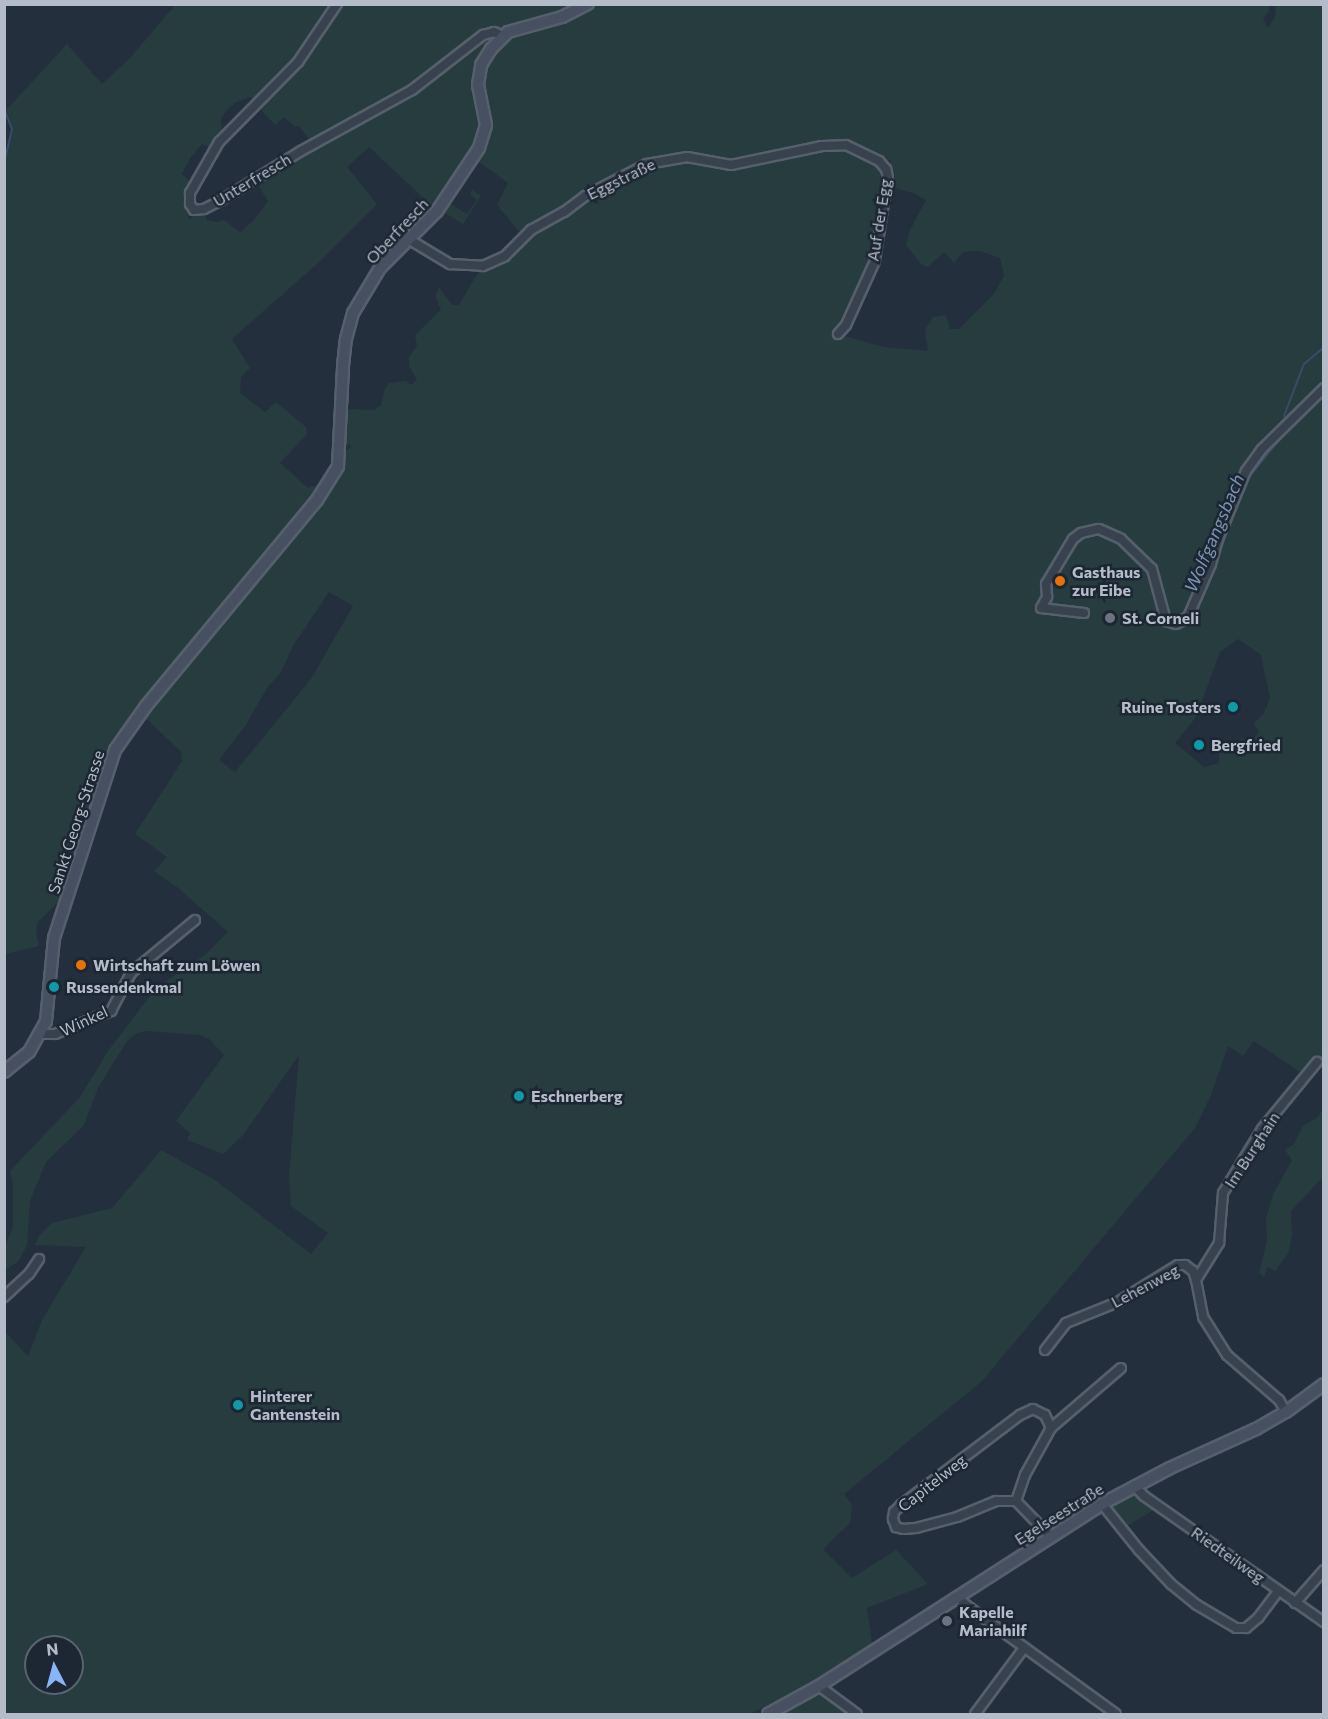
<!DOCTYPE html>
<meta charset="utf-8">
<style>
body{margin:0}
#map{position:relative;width:1328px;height:1719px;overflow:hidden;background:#242f3e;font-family:Commissioner,sans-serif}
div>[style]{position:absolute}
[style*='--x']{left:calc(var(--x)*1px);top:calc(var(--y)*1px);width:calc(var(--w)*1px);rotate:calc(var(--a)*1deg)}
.green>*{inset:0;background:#263c3f}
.stream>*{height:2px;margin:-1px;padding:0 1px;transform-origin:1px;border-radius:1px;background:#394c67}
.roads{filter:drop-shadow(2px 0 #565f6c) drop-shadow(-2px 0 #565f6c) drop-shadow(0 2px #565f6c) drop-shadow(0 -2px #565f6c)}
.street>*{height:8px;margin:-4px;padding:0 4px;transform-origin:4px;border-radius:4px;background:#38414e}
.secondary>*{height:10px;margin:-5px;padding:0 5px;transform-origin:5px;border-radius:5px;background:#465061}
.dots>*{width:16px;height:16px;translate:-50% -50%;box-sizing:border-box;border:3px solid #1d2633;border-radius:50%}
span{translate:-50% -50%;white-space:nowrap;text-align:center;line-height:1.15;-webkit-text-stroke:5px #1d2633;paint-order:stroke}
.street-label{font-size:16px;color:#b4bcc9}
.poi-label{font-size:16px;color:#b4bcc9;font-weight:700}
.left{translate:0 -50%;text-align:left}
.right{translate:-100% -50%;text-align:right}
.water-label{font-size:18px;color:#7c92b1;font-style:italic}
.frame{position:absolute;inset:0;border:6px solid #b4bcc9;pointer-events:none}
.north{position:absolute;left:24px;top:1635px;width:60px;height:60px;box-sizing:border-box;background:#1d2633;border:2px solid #59626f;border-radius:50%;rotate:354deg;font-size:16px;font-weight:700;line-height:24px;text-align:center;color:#b4bcc9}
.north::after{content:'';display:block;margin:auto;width:21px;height:27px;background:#8ab4f8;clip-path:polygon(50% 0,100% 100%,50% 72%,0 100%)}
</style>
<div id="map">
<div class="green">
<i style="clip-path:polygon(evenodd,591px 4px,1269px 5px,1269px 11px,1263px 19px,1268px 28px,1275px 17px,1276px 5px,1323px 5px,1323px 1060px,1317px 1059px,1300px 1072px,1254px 1041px,1243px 1056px,1228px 1046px,1211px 1095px,1195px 1128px,982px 1381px,844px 1494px,852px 1505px,850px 1523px,823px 1549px,852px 1578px,896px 1550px,928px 1584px,867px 1608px,872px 1643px,816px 1680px,750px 1714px,5px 1714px,5px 1332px,28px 1356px,42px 1320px,86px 1247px,35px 1245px,39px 1236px,52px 1223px,112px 1208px,161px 1150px,215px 1180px,311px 1254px,328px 1233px,291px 1206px,289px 1175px,299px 1055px,243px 1135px,223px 1154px,187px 1140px,190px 1133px,176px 1121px,224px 1055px,209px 1039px,201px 1035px,147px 1031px,137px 1033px,127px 1041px,98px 1088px,84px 1125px,46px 1162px,30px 1201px,27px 1245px,18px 1262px,5px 1270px,5px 1247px,13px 1227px,13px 1184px,10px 1171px,80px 1097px,108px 1051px,156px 988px,205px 955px,228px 932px,178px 888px,154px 871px,167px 857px,135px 834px,182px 761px,181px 752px,148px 720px,140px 720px,271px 555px,302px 520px,316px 515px,341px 466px,343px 453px,351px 447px,350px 444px,343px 446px,344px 409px,374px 410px,381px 405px,385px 388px,389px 383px,406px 381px,411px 385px,417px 380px,409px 366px,409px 357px,417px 346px,415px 335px,441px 310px,435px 296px,439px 287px,452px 305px,459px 305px,481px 268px,507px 258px,524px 239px,527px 232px,522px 235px,497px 205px,508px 183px,475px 159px,486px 140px,489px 125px,487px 107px,490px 104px,483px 97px,482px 73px,493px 50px,510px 35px,572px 15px,591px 4px,841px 142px,860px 147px,883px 162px,891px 160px,888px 186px,913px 193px,926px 200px,909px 232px,906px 245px,921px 264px,928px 267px,944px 252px,954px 263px,963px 252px,971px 251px,980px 251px,1000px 258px,1004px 276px,994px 294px,959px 329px,950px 329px,946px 315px,933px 317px,925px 330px,928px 351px,884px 347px,837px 334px,845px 324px,873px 260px,885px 177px,884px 170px,877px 162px,858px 150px,841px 146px,830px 147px,725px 168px,694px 160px,675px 159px,649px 165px,620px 181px,616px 179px,646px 162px,665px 156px,687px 155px,719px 161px,745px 161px,841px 142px,591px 4px,329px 592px,353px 606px,311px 679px,235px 772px,219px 760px,246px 725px,268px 686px,280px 674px,293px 646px,329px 592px,591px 4px,1238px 639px,1261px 655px,1270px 698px,1264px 713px,1254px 723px,1259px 732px,1250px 744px,1242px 738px,1227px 752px,1219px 753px,1219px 763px,1204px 767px,1175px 743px,1196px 717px,1220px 652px,1238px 639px,591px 4px,36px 1647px,72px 1647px,72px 1683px,36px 1683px,36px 1647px)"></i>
<i style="clip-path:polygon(175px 5px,334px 5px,303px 53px,258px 100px,250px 97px,234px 103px,225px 112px,221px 119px,222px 133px,213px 149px,202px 144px,191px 157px,182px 174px,193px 184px,188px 217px,190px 219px,195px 214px,204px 211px,207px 220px,217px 222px,224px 220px,240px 232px,254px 220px,268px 201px,255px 180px,413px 91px,479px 39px,494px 35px,494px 40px,483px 56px,480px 138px,435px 209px,369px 147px,347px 167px,377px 204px,317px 264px,232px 339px,250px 368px,241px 377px,240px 393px,265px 412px,276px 402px,306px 427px,307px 434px,280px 463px,308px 488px,316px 485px,323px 490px,195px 645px,121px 730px,93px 797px,61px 899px,38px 922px,36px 932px,39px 946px,5px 954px,4px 164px,12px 129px,6px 110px,67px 44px,102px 84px,130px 58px)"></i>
<i style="clip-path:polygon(339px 5px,583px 5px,571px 11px,508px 28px,487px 30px,411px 88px,311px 142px,299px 126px,295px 127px,284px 117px,275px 125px,257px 105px,279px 85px)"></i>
<i style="clip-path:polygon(472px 190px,481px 196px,463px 224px,445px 213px,443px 209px,448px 202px,467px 214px,477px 200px,470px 194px)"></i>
<i style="clip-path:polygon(1323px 1108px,1323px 1177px,1291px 1211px,1292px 1235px,1288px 1254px,1275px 1271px,1267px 1267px,1264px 1277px,1259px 1273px,1267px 1240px,1266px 1219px,1273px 1194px,1292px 1160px,1285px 1150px,1294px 1144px,1303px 1126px,1318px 1117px)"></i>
<i style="clip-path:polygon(1132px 1495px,1154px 1510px,1124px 1528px,1109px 1508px)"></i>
<i style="clip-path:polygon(823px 1689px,856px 1714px,778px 1714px)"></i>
</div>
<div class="stream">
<i style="--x:4;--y:109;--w:22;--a:68"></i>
<i style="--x:12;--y:129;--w:36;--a:103"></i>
<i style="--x:1284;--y:416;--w:56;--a:-69"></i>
<i style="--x:1304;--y:364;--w:26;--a:-40"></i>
<i style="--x:1196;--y:609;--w:25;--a:-63"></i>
<i style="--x:1207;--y:587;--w:112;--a:-70.1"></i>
<i style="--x:1245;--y:482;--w:55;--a:-50.9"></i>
</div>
<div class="roads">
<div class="street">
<i style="--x:337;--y:4;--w:70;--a:123.9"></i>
<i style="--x:298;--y:62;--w:112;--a:134.6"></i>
<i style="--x:219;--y:142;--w:59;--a:119.6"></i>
<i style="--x:190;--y:193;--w:11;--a:90"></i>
<i style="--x:190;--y:204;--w:7;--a:56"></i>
<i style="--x:194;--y:210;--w:10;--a:-6"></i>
<i style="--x:204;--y:209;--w:18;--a:-27"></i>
<i style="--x:220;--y:201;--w:95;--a:-31.7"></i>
<i style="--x:301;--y:151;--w:127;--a:-28.8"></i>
<i style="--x:412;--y:90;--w:90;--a:-37.8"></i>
<i style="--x:483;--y:35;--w:11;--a:-15"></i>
<i style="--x:494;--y:32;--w:10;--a:24"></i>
<i style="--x:410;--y:240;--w:47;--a:31"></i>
<i style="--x:450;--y:264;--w:33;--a:3"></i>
<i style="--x:483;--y:266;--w:24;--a:-24"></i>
<i style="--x:505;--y:256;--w:37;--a:-45"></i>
<i style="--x:531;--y:230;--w:38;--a:-29"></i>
<i style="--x:564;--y:212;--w:26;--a:-37"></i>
<i style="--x:585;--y:196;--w:70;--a:-27.3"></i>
<i style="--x:647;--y:164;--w:41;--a:-9.9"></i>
<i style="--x:687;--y:157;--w:45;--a:10.3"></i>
<i style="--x:731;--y:165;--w:93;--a:-11.8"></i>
<i style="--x:822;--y:146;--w:24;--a:-2"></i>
<i style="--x:846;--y:145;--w:37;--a:26"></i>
<i style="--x:879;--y:161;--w:11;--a:49"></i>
<i style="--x:886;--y:169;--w:9;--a:77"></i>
<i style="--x:888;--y:178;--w:84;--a:98.9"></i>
<i style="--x:875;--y:261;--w:70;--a:114.4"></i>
<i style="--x:846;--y:325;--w:12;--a:132"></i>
<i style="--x:1084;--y:613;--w:43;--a:-173.4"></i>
<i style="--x:1041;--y:608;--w:13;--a:-61"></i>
<i style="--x:1047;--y:597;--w:13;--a:-94"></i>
<i style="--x:1046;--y:584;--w:52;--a:-59"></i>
<i style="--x:1073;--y:539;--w:10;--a:-37"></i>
<i style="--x:1081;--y:533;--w:18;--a:-13"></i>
<i style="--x:1099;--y:529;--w:24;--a:24"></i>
<i style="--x:1121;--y:539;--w:43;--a:44.1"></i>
<i style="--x:1152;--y:569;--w:54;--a:74.9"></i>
<i style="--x:1166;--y:621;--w:10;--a:17"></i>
<i style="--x:1176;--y:624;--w:14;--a:-30"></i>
<i style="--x:1188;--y:617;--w:58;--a:-66.5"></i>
<i style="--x:1211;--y:564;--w:26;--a:-74"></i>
<i style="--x:1218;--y:539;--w:74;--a:-67.6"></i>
<i style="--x:1246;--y:471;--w:27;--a:-54"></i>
<i style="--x:1262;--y:449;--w:87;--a:-44.5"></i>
<i style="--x:40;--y:1034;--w:15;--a:0"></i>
<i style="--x:55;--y:1034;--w:61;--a:-22.3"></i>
<i style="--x:111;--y:1011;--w:43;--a:-62.2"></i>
<i style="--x:131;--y:973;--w:83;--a:-39.6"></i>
<i style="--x:1196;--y:1280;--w:44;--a:-58.1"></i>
<i style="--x:1219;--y:1243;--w:50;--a:-85.4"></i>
<i style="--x:1223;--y:1193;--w:75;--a:-58.6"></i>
<i style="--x:1262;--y:1129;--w:87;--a:-50.6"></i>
<i style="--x:4;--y:1297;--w:34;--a:-43"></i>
<i style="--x:29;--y:1274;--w:18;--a:-56"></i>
<i style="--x:1045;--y:1350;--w:34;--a:-52"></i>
<i style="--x:1066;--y:1323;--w:56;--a:-22"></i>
<i style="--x:1118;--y:1302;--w:70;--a:-31.7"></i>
<i style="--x:1178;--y:1265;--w:7;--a:0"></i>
<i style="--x:1185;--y:1265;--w:10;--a:37"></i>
<i style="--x:1193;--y:1271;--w:9;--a:72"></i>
<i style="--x:1196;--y:1280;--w:38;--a:79"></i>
<i style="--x:1203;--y:1317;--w:45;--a:57.7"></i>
<i style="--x:1227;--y:1355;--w:69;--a:40.9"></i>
<i style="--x:1279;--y:1400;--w:14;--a:60"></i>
<i style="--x:1051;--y:1428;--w:92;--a:-40.6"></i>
<i style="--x:1134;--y:1486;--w:14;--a:45"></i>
<i style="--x:1144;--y:1496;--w:220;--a:35"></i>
<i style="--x:1016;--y:1501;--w:20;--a:180"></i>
<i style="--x:996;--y:1501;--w:42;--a:157.7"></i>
<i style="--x:957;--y:1517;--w:42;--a:165"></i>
<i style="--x:916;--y:1528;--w:13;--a:176"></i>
<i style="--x:903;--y:1529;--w:7;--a:-164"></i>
<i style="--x:896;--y:1527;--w:9;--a:-111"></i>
<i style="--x:893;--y:1519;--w:7;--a:-82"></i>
<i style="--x:894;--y:1512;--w:10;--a:-45"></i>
<i style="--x:901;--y:1505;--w:149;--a:-37.1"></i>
<i style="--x:1020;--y:1415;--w:14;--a:-25"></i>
<i style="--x:1033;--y:1409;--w:13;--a:27"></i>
<i style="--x:1045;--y:1415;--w:14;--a:65"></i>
<i style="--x:1051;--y:1428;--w:54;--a:119"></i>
<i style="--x:1025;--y:1475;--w:28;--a:109"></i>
<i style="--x:1016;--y:1501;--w:49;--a:45.8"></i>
<i style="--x:1102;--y:1504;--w:59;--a:51.2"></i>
<i style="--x:1139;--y:1550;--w:47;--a:46.7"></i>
<i style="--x:1171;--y:1584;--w:33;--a:39"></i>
<i style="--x:1197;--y:1605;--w:45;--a:30.5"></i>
<i style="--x:1236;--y:1628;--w:10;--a:0"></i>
<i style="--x:1246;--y:1628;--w:16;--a:-40"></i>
<i style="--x:1258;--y:1618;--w:34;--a:-53"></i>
<i style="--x:958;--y:1597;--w:11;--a:45"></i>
<i style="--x:966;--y:1605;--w:185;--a:36"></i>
<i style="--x:1295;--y:1603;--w:44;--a:-48.7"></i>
<i style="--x:819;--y:1686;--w:47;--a:36.4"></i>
<i style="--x:975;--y:1714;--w:82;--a:-53.4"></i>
</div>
<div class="secondary">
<i style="--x:4;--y:1072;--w:32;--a:-39"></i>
<i style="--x:29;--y:1052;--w:35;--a:-61"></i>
<i style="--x:46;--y:1021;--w:83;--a:-84.5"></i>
<i style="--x:54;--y:938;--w:198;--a:-72"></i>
<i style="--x:115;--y:750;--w:54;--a:-54.8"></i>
<i style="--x:146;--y:706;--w:268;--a:-50.3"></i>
<i style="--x:317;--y:500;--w:40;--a:-58"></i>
<i style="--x:338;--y:466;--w:100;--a:-87.1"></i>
<i style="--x:343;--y:366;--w:27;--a:-84"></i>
<i style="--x:346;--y:339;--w:27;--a:-75"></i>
<i style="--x:353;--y:313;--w:52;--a:-59"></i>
<i style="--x:380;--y:268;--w:81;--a:-45"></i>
<i style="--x:437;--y:211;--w:76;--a:-56.3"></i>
<i style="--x:479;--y:148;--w:24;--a:-73"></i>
<i style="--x:486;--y:125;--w:41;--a:-101.3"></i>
<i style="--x:478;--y:85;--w:20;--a:-81"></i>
<i style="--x:481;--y:65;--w:19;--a:-58"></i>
<i style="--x:491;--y:49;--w:24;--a:-45"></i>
<i style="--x:508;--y:32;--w:56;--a:-15.5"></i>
<i style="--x:562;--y:17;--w:29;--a:-27"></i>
<i style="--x:768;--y:1714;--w:58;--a:-28.8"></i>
<i style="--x:819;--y:1686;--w:336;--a:-32.7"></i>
<i style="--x:1102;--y:1504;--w:77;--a:-27.9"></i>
<i style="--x:1170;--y:1468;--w:94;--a:-24.4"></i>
<i style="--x:1256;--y:1429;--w:34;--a:-30"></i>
<i style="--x:1286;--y:1412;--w:47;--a:-36.4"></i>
</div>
</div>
<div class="dots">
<i style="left:1060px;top:581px;background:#e8710a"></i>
<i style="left:1110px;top:618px;background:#6b7280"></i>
<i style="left:1233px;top:707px;background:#0f9aa8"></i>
<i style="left:1199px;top:745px;background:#0f9aa8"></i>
<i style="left:81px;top:965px;background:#e8710a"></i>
<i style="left:54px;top:987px;background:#0f9aa8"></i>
<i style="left:519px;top:1096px;background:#0f9aa8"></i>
<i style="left:238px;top:1405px;background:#0f9aa8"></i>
<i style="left:947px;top:1621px;background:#6b7280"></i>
</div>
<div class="street-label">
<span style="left:621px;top:179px;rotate:-26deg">Eggstraße</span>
<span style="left:252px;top:180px;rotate:-31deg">Unterfresch</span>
<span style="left:879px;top:220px;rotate:-81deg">Auf der Egg</span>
<span style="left:397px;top:231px;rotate:-47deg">Oberfresch</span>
<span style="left:76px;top:822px;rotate:-72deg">Sankt Georg-Strasse</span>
<span style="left:84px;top:1021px;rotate:-25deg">Winkel</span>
<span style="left:1252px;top:1150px;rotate:-57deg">Im Burghain</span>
<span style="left:1145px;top:1286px;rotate:-28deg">Lehenweg</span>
<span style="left:932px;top:1483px;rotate:-38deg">Capitelweg</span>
<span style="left:1059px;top:1514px;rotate:-32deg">Egelseestraße</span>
<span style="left:1228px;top:1555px;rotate:35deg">Riedteilweg</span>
</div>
<div class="poi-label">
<span class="left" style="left:1072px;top:581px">Gasthaus<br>zur Eibe</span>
<span class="left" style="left:1122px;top:618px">St. Corneli</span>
<span class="right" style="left:1221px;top:707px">Ruine Tosters</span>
<span class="left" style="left:1211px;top:745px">Bergfried</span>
<span class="left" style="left:93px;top:965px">Wirtschaft zum Löwen</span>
<span class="left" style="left:66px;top:987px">Russendenkmal</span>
<span class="left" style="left:531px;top:1096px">Eschnerberg</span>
<span class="left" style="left:250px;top:1405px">Hinterer<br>Gantenstein</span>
<span class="left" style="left:959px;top:1621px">Kapelle<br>Mariahilf</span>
</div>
<div class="water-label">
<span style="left:1214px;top:533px;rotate:-67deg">Wolfgangsbach</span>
</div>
<div class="frame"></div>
<div class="north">N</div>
</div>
